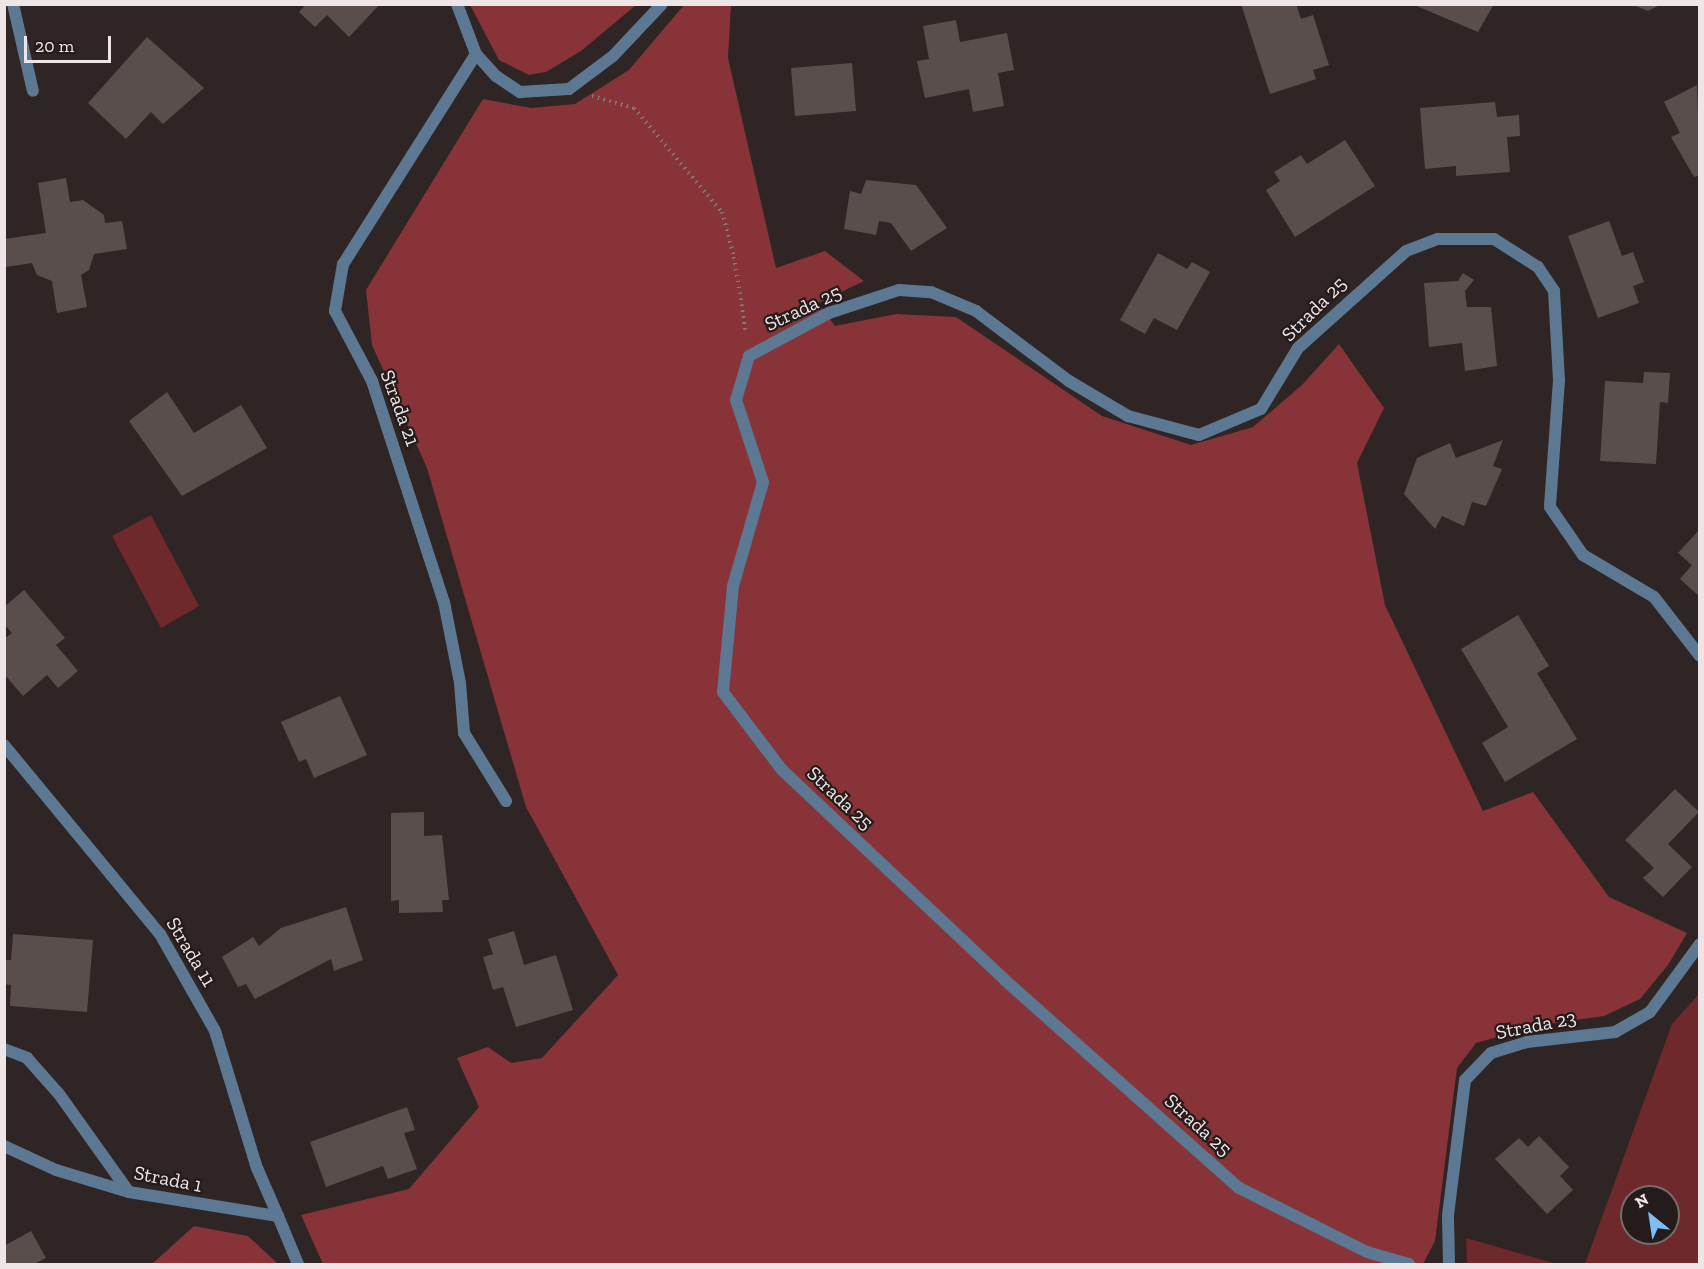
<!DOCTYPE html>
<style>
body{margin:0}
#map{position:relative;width:1704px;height:1269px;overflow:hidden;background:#2f2524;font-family:"Zilla Slab",serif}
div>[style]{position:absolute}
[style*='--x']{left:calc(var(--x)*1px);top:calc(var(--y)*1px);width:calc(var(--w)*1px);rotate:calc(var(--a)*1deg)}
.green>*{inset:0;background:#6f282b}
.forest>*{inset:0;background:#883337}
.building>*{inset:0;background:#5a4e4d}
.path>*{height:4px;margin-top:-2px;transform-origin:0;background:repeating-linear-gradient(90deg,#827979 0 1.5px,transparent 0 6px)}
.minor>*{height:12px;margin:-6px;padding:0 6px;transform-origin:6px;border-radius:6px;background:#5c7893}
.tertiary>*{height:12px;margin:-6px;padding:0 6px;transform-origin:6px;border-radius:6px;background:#5c7893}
span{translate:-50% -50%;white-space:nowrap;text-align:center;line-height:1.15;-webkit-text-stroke:4.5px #251b1b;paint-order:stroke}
.street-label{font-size:20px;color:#eee6e6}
.frame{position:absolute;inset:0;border:6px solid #eee6e6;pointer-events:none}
.north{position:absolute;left:1620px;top:1185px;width:60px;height:60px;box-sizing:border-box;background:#251b1b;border:2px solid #756c6c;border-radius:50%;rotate:330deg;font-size:16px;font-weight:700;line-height:24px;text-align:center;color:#eee6e6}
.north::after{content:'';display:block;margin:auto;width:21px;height:27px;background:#7cbef9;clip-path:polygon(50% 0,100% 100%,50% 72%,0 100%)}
.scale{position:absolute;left:24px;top:36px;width:87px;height:27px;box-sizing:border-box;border:3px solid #eee6e6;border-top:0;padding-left:8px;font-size:18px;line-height:21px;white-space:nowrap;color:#eee6e6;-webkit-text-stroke:4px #251b1b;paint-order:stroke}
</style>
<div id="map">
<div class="green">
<i style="clip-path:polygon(151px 515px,199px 606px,161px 628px,112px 536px)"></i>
<i style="clip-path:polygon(evenodd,1699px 994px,1699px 1264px,1585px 1264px,1672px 1024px,1699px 994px,1632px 1197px,1668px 1197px,1668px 1233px,1632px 1233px,1632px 1197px)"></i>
<i style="clip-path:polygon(1466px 1238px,1557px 1264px,1467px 1264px)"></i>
</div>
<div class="forest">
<i style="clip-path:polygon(470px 5px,636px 5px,581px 51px,546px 72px,529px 75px,499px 60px)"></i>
<i style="clip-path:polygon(684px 5px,731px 5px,728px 58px,776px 268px,825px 251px,864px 281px,818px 303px,835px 326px,896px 314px,956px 317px,1102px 416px,1191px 445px,1253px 427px,1302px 385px,1339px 344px,1384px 408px,1357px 463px,1385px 605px,1483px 811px,1533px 792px,1609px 897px,1687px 933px,1668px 965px,1640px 999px,1604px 1016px,1540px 1025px,1476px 1043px,1457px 1068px,1435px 1241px,1423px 1264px,323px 1264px,301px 1215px,409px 1189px,479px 1107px,457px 1058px,488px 1047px,511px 1063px,542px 1058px,618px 975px,526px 807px,427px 468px,372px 345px,366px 290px,483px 99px,531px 108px,575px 104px,629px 70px)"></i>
<i style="clip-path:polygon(194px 1226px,248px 1236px,278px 1264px,152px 1264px)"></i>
</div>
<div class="building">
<i style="clip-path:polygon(306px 4px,380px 4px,349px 37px,327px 15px,315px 27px,299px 12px)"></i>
<i style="clip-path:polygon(1241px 4px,1296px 4px,1301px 19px,1313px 15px,1329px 65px,1313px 70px,1316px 79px,1270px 94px)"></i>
<i style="clip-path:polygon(1412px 4px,1494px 4px,1478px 32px)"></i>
<i style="clip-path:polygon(1631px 4px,1662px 4px,1648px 11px)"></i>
<i style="clip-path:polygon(956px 20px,960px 42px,1007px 33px,1014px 70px,998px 73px,1004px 106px,973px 112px,969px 89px,925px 98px,917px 61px,929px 59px,923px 26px)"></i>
<i style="clip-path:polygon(147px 37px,204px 88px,163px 124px,151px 112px,126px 139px,88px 103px)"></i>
<i style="clip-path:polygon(852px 63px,856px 111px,795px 116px,791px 68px)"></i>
<i style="clip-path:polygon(1697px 85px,1700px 175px,1694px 177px,1671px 137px,1680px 133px,1664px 102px)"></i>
<i style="clip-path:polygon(1495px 102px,1497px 117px,1519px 115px,1520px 136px,1507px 137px,1510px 172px,1456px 176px,1456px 166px,1425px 169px,1420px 108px)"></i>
<i style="clip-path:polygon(1345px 140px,1375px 186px,1295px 237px,1266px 190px,1280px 181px,1274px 172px,1301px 155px,1307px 164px)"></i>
<i style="clip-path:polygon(66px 178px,70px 202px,83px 200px,104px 215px,105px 223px,122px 221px,127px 249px,94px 254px,89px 270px,81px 275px,87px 307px,57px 313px,52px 281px,37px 275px,32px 263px,6px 267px,4px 239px,46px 233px,38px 183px)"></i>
<i style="clip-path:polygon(866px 180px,916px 185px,947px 228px,911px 251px,891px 223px,879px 221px,876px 235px,844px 229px,850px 191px,861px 194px)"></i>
<i style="clip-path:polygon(1609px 221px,1622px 256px,1633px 252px,1644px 282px,1633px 286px,1639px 303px,1598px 318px,1568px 236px)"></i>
<i style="clip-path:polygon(1158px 253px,1187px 269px,1192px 262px,1210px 272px,1177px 330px,1154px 318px,1145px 334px,1120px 320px)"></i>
<i style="clip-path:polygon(1463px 273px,1474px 280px,1465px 291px,1467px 307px,1491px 307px,1497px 366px,1465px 371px,1462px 343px,1429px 347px,1424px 283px,1458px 281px)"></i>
<i style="clip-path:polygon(1644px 372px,1670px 373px,1668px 403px,1660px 402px,1656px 464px,1600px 461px,1605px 381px,1643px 383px)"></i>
<i style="clip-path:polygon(167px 392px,194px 433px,241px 405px,267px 448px,182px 496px,129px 421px)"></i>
<i style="clip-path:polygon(1503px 440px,1493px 466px,1502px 469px,1486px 506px,1472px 502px,1464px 526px,1442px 516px,1435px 529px,1404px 494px,1417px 458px,1450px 443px,1456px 458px)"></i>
<i style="clip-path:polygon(1700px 529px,1700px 597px,1680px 579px,1692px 565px,1678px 553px)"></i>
<i style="clip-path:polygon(24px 590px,65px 638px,56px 645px,78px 671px,58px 688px,47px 675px,23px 696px,4px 674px,4px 639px,12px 633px,4px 624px,4px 607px)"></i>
<i style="clip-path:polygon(1518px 615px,1549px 666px,1537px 673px,1577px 739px,1505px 782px,1482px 743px,1508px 727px,1461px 649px)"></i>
<i style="clip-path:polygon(340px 696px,367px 755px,314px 778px,306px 759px,299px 762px,281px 722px)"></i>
<i style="clip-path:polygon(1675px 789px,1699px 812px,1668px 844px,1692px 867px,1663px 897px,1643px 878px,1654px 868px,1625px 840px)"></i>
<i style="clip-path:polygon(424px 812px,424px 836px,442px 835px,449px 900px,442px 900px,443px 912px,399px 913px,399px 900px,391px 901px,391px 813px)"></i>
<i style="clip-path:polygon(346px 907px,363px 960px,334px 971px,331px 959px,255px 999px,246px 984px,238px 987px,222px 957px,253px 937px,259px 946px,281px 928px)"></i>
<i style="clip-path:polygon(514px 931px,524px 965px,556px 955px,573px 1010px,516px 1027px,503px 987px,493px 990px,483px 957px,493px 954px,488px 939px)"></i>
<i style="clip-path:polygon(13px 934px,93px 940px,87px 1012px,10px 1006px,11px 985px,4px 984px,4px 960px,11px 960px)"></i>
<i style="clip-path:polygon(407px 1107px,415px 1130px,404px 1133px,417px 1169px,388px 1179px,383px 1166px,326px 1187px,310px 1142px)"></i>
<i style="clip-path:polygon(1539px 1136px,1569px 1167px,1560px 1176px,1573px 1190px,1547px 1214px,1495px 1159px,1519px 1138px,1528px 1147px)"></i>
<i style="clip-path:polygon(31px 1231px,46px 1258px,34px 1264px,5px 1264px,4px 1246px)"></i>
</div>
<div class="path">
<i style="--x:592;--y:96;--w:44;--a:15.9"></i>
<i style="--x:634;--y:108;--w:136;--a:49.8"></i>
<i style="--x:722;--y:212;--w:47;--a:75.1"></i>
<i style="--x:734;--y:257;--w:78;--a:81.1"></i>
</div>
<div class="minor">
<i style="--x:13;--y:4;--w:89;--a:77.1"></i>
<i style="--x:476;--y:54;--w:249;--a:122.3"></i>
<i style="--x:343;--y:264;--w:48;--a:99.7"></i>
<i style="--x:335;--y:311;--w:79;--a:62.1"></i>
<i style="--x:372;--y:381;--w:232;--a:72"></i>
<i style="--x:444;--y:602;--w:83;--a:78.8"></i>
<i style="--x:460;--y:683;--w:50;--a:85.4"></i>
<i style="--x:464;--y:733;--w:80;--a:58.3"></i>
<i style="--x:4;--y:745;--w:245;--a:50.5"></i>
<i style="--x:160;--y:934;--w:112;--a:60.4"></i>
<i style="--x:215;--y:1031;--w:143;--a:73"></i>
<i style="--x:257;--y:1168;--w:52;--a:66.4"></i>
<i style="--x:4;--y:1049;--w:25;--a:21"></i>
<i style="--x:27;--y:1058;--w:48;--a:48.4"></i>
<i style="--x:59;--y:1094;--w:120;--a:54.5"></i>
<i style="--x:4;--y:1146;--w:57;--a:24.8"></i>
<i style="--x:56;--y:1170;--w:76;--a:16.8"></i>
<i style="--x:129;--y:1192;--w:151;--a:9.2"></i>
<i style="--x:278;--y:1216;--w:52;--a:67.4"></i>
<i style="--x:1409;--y:1264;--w:44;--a:-164.1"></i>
<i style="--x:1367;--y:1252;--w:143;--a:-153.4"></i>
<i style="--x:1239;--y:1188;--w:314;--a:-138.4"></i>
<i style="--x:1004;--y:979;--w:305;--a:-136.7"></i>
<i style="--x:782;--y:770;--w:98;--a:-127.1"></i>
<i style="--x:723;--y:692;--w:106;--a:-84.6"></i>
<i style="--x:733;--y:586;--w:108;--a:-73.9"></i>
<i style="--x:763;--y:482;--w:86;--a:-108.2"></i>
<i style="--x:736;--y:400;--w:46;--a:-73.5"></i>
<i style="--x:749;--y:356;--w:91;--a:-28.3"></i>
<i style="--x:829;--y:313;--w:74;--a:-18.2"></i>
<i style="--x:899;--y:290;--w:32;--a:4"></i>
<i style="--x:931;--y:292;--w:49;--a:22.9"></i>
<i style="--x:976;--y:311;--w:116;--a:37"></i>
<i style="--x:1069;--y:381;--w:69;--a:30.7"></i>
<i style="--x:1128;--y:416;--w:73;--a:15"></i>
<i style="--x:1199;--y:435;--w:67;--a:-22.8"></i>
<i style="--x:1261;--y:409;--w:71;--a:-58.8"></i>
<i style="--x:1298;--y:348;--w:145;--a:-41.9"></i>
<i style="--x:1406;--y:251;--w:34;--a:-21"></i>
<i style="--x:1438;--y:239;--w:56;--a:0"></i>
<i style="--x:1494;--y:239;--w:52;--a:32.5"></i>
<i style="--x:1538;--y:267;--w:29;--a:56"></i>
<i style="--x:1554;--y:291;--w:89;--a:86.8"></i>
<i style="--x:1559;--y:380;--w:127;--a:94.1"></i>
<i style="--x:1550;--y:507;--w:58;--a:55.5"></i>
<i style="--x:1583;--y:555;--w:82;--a:30.6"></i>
<i style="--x:1654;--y:597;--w:75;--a:52.1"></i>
<i style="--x:1449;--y:1264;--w:49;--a:-91.2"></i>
<i style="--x:1448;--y:1215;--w:136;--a:-82.8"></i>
<i style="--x:1465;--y:1080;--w:37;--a:-46"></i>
<i style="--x:1491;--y:1053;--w:38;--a:-17"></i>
<i style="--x:1527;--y:1042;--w:89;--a:-6.5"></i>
<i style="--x:1615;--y:1032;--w:40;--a:-29.7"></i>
<i style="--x:1650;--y:1012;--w:84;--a:-53.7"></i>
</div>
<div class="tertiary">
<i style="--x:457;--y:4;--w:53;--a:69.2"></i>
<i style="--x:476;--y:54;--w:30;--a:48"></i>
<i style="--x:496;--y:76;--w:29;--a:34"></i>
<i style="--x:520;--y:92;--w:49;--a:-3.5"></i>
<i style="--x:569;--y:89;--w:55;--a:-36.9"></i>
<i style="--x:613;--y:56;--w:71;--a:-46.7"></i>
</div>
<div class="street-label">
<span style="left:803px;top:308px;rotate:-25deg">Strada 25</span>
<span style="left:1314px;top:309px;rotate:-45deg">Strada 25</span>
<span style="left:400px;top:408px;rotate:70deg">Strada 21</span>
<span style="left:840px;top:798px;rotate:43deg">Strada 25</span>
<span style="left:191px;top:952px;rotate:59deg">Strada 11</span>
<span style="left:1536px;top:1025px;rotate:-11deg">Strada 23</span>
<span style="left:1198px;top:1125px;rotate:42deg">Strada 25</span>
<span style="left:168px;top:1179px;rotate:11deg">Strada 1</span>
</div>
<div class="frame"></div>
<div class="north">N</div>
<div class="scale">20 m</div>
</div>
